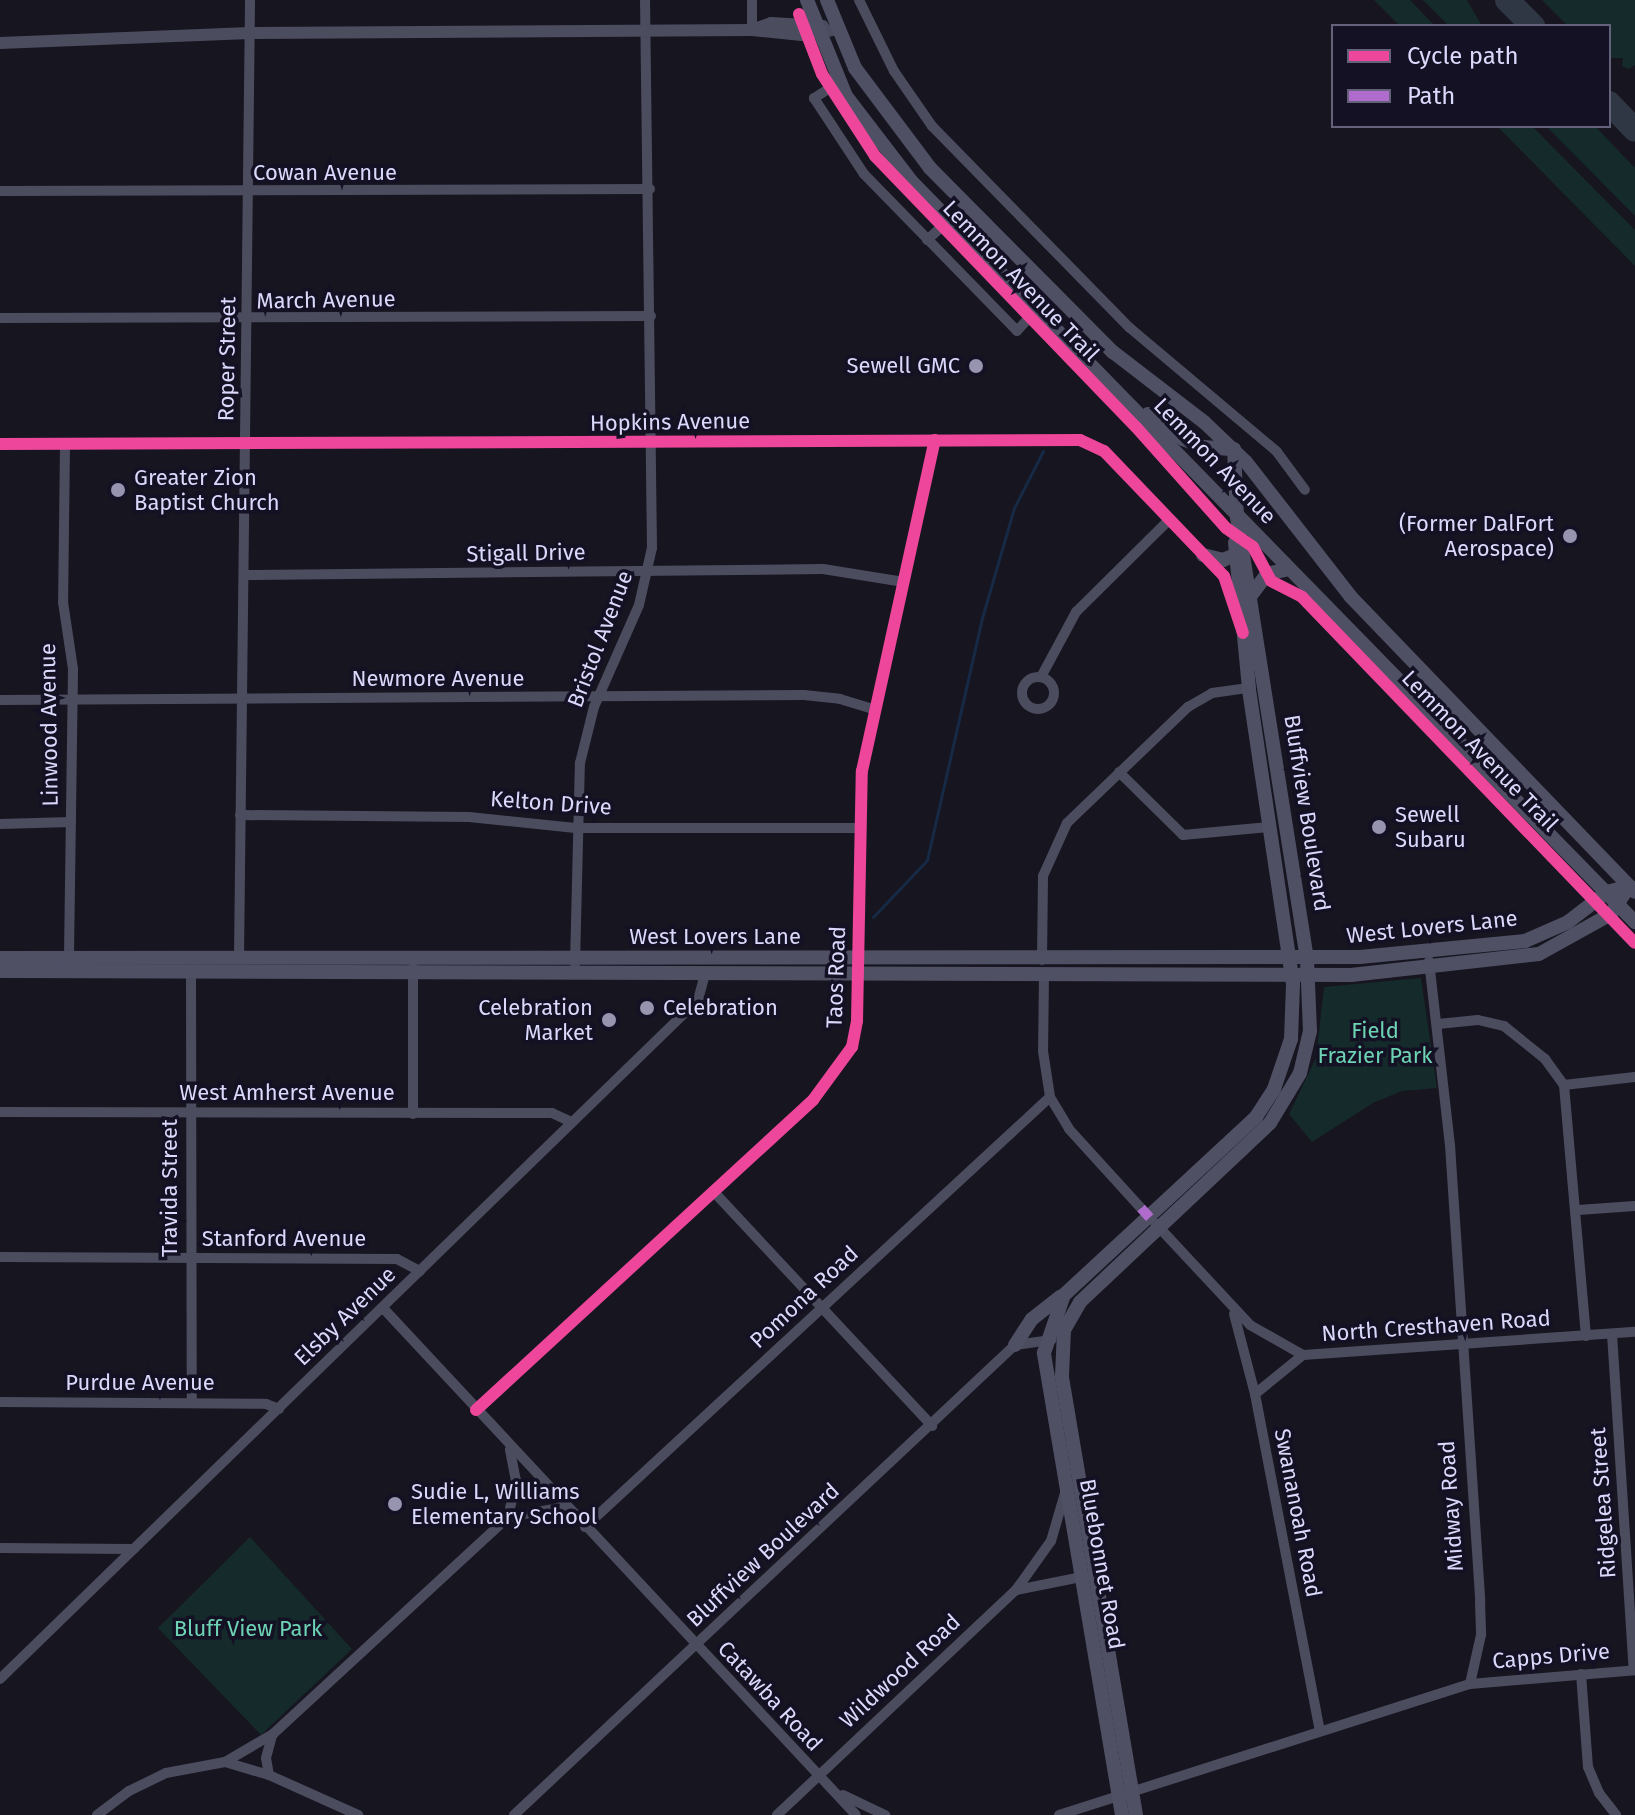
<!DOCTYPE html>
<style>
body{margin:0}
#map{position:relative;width:1635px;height:1815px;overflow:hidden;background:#171520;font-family:"Fira Sans",sans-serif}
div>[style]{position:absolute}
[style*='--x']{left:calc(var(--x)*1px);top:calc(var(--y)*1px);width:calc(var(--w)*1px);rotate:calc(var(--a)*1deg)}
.green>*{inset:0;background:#152a2a}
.stream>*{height:3px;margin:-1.5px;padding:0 1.5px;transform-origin:1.5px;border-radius:1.5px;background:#162a45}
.taxiway>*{height:24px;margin:-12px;padding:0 12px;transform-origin:12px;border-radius:12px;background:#2e3743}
.minor>*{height:10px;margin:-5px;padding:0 5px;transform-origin:5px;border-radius:5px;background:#4c4c5f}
.minor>.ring{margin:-5px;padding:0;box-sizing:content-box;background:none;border:10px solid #4c4c5f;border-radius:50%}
.tertiary>*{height:12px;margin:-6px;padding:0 6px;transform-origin:6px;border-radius:6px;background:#4c4c5f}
.secondary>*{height:14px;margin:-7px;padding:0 7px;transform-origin:7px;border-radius:7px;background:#505065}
.quiet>*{height:10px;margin-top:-5px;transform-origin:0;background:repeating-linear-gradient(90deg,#b06ccc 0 20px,transparent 0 30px)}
.cycleway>*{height:12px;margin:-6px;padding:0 6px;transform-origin:6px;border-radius:6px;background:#ed469a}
.dots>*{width:22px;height:22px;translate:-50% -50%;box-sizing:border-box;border:4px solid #141124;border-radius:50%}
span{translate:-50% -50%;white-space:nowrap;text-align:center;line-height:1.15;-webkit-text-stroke:7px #141124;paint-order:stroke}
.street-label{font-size:22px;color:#dbd9fb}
.poi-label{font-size:22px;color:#dbd9fb}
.right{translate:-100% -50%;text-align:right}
.left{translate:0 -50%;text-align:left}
.park-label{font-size:22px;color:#6dd3b4}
.legend{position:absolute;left:1331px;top:24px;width:280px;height:104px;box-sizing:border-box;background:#141124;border:2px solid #64617a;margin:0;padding:10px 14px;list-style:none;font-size:24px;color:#dbd9fb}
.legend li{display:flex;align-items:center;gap:16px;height:40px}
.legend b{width:40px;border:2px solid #64617a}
</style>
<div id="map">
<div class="green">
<i style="clip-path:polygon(1374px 0,1410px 0,1435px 26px,1400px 26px)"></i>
<i style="clip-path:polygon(1423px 0,1467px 0,1482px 26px,1449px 26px)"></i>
<i style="clip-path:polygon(1542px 0,1635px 0,1635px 65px,1629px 69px,1622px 66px,1623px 58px,1609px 58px,1609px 26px,1568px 26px)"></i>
<i style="clip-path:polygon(1497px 126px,1532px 126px,1635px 230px,1635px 266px)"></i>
<i style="clip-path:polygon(1546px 126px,1595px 126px,1635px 168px,1635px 216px)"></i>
<i style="clip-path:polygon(1421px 978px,1437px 1088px,1402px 1091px,1373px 1103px,1312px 1142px,1289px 1114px,1316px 1058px,1324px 987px)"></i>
<i style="clip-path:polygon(250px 1537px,352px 1649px,261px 1735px,158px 1628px)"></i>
</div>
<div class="stream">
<i style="--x:873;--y:917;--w:79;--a:-46.5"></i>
<i style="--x:927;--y:860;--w:248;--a:-77.2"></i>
<i style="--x:982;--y:618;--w:115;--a:-73.8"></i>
<i style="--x:1014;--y:508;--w:64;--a:-63"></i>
</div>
<div class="taxiway">
<i style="--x:1507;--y:0;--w:37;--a:45"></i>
<i style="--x:1609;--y:103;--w:37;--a:46"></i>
</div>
<div class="minor">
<i style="--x:752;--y:0;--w:30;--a:90"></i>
<i style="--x:859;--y:0;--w:79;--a:63.8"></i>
<i style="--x:894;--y:71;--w:67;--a:55.4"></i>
<i style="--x:932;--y:126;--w:283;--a:45.6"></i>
<i style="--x:1130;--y:328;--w:192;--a:40.1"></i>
<i style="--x:1277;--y:452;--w:47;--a:53.6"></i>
<i style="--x:839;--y:82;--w:30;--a:147"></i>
<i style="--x:814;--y:98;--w:91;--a:56.7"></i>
<i style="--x:864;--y:174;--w:219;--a:45.7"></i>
<i style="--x:1017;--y:331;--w:28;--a:-48"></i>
<i style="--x:0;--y:191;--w:650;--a:-0.18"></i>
<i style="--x:927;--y:240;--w:30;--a:-42"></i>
<i style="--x:0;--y:318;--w:651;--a:-0.18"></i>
<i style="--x:0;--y:444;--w:1080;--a:-0.21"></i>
<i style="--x:1080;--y:440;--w:26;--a:25"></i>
<i style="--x:1104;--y:451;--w:173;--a:46.2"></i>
<i style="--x:1224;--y:576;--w:37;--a:70"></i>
<i style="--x:65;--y:445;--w:157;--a:90.7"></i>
<i style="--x:63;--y:602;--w:68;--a:81.5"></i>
<i style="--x:73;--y:669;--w:289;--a:90.8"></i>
<i style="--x:244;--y:575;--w:579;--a:-0.59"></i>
<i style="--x:823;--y:569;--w:82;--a:9.1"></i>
<i class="ring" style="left:1022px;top:677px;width:22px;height:22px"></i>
<i style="--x:1041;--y:677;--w:74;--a:-61.7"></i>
<i style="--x:1076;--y:612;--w:132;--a:-44.7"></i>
<i style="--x:0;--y:700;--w:804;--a:-0.36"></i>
<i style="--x:804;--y:695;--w:36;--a:6"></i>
<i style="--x:840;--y:699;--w:37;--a:17"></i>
<i style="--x:1119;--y:772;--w:90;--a:44.5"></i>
<i style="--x:1183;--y:835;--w:86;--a:-5.3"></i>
<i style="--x:240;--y:815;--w:229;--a:0.5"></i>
<i style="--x:469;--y:817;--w:107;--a:5.9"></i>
<i style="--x:575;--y:828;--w:283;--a:0"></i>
<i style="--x:0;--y:824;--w:71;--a:-1.6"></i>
<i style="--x:239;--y:958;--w:958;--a:-89.34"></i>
<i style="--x:1042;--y:960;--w:84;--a:-89.3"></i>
<i style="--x:1043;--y:876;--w:58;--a:-65.6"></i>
<i style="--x:1067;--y:823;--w:168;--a:-43.8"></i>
<i style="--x:1188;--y:707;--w:28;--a:-30"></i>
<i style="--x:1212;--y:693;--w:37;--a:-8"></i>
<i style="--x:1429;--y:961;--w:185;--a:83.5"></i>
<i style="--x:1450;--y:1145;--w:458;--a:86.2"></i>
<i style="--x:1480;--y:1602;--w:33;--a:88"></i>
<i style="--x:1481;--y:1635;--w:50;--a:102.7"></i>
<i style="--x:575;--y:964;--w:201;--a:-88.6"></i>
<i style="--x:580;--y:763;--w:58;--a:-76"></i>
<i style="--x:594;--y:707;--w:111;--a:-66.2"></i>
<i style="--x:639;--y:605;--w:58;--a:-77.2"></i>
<i style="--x:652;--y:548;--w:548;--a:-90.73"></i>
<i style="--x:191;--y:973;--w:430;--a:89.9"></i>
<i style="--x:1044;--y:974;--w:77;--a:90.7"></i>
<i style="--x:1043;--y:1051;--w:47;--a:81.3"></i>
<i style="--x:1050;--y:1097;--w:37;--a:59"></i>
<i style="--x:1069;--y:1129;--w:107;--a:47.7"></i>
<i style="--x:1438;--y:1024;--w:40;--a:-5.7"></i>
<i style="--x:1478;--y:1020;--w:27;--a:13"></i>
<i style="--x:1504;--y:1026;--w:53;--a:38.8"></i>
<i style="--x:1545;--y:1059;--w:32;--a:54"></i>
<i style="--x:1564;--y:1085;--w:71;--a:-6.4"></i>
<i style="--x:1564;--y:1085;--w:252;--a:85"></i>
<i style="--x:0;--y:1112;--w:552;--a:0.1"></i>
<i style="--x:552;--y:1113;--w:21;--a:25"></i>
<i style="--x:413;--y:1114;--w:146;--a:-90"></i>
<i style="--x:714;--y:1192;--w:320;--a:47"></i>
<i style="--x:1578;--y:1210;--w:57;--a:-4"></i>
<i style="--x:1155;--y:1223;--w:139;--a:47"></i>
<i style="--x:1250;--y:1325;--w:61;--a:29.5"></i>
<i style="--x:1303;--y:1355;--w:333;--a:-4"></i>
<i style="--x:0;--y:1257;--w:397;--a:0.3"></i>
<i style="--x:397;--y:1259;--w:26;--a:28"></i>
<i style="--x:383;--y:1308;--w:693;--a:46.99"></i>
<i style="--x:1234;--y:1314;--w:83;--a:75.3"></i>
<i style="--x:1255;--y:1394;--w:343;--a:79.1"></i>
<i style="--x:1612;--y:1334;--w:337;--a:86.3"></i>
<i style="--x:1255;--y:1394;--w:62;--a:-39.1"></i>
<i style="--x:0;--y:1402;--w:266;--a:0.4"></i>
<i style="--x:266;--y:1404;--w:14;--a:21"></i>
<i style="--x:476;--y:1410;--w:458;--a:-42.6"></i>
<i style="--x:813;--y:1100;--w:66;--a:-53.7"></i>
<i style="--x:852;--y:1047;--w:26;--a:-79"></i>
<i style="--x:857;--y:1021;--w:250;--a:-88.9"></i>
<i style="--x:862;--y:771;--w:339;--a:-77.6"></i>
<i style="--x:508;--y:1517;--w:37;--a:-77"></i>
<i style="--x:516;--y:1481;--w:32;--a:-101"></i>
<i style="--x:585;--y:1527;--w:633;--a:-42.76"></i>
<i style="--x:0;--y:1548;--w:134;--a:0.4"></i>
<i style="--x:1016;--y:1590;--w:60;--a:-54.5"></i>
<i style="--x:1051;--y:1541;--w:50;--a:-73.7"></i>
<i style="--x:1581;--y:1674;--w:93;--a:85.7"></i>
<i style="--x:1588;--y:1767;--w:28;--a:67"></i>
<i style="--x:1599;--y:1793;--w:28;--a:52"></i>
<i style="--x:0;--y:1679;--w:974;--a:-44.21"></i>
<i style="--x:698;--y:1000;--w:28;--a:-75"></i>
<i style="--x:225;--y:1762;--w:56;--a:-30.3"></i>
<i style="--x:273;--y:1734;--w:320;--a:-42.7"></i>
<i style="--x:508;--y:1517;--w:58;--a:-10"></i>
<i style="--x:269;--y:1775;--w:17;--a:-100"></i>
<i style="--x:266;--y:1758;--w:23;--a:-75"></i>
<i style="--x:843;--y:1795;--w:47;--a:25.5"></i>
<i style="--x:97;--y:1815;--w:40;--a:-37"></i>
<i style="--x:129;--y:1791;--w:41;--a:-25.9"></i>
<i style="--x:166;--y:1773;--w:60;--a:-10.6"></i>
<i style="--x:225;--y:1762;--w:46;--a:16.5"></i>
<i style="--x:269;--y:1775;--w:98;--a:24.2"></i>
<i style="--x:514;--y:1815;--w:687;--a:-43.17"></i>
<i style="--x:1015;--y:1345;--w:37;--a:-8"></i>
<i style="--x:777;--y:1815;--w:328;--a:-43.3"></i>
<i style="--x:1016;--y:1590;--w:71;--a:-11.3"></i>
<i style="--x:1059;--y:1815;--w:431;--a:-17.7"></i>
<i style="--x:1470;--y:1684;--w:166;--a:-4.8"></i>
</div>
<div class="tertiary">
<i style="--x:752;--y:30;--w:20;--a:-20"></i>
<i style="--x:771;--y:23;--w:52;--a:3.3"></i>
<i style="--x:0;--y:43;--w:250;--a:-2.3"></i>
<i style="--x:250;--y:33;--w:502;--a:-0.34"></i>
<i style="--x:752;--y:30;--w:50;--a:5.7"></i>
<i style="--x:802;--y:35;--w:36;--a:-9"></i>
</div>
<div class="secondary">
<i style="--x:807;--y:0;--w:104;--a:67.9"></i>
<i style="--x:846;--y:96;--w:108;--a:52.5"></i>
<i style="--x:912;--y:182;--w:1035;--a:45.67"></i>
<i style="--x:827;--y:0;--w:74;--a:67.6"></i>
<i style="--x:855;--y:68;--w:125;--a:53.1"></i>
<i style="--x:930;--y:168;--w:260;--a:45.2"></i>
<i style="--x:1113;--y:352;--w:115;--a:37.6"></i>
<i style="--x:1204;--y:422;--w:58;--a:43.6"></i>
<i style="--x:1246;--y:462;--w:171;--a:52.1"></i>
<i style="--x:1351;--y:597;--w:409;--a:46.1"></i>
<i style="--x:1148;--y:414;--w:43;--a:35.5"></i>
<i style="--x:1183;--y:439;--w:22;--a:22"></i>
<i style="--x:1203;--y:447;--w:31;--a:4"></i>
<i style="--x:1203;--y:555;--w:21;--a:14"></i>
<i style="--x:1223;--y:560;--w:15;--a:-23"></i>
<i style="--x:1252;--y:594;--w:25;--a:-53"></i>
<i style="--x:1267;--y:574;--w:23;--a:-13"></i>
<i style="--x:1419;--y:688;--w:39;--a:44"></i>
<i style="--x:1447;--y:715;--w:14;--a:-17"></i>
<i style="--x:0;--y:958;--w:1360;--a:-0.04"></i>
<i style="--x:1360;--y:957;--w:166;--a:-5.5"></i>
<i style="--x:1525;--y:941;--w:47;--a:-23.8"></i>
<i style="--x:1568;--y:922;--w:49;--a:-37.6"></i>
<i style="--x:1607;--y:892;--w:23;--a:-15"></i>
<i style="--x:0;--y:971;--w:1351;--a:0.17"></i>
<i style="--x:1351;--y:975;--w:189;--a:-6.4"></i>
<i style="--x:1539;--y:954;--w:82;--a:-29.1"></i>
<i style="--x:1611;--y:914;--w:33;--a:-57"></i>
<i style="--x:1015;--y:1345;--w:31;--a:-57"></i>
<i style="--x:1032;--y:1319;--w:36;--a:-38"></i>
<i style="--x:1122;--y:1815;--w:469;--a:-99.6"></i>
<i style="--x:1044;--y:1353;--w:61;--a:-71"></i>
<i style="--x:1064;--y:1295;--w:262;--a:-42.8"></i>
<i style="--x:1256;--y:1117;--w:33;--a:-57"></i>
<i style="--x:1274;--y:1089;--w:53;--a:-71.2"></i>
<i style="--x:1291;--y:1039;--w:55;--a:-87.9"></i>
<i style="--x:1293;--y:984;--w:299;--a:-98.5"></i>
<i style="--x:1249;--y:688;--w:146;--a:-95.5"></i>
<i style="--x:1136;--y:1815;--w:445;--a:-99.6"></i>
<i style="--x:1062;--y:1376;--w:46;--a:-87.5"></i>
<i style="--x:1064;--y:1330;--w:32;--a:-60"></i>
<i style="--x:1080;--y:1302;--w:261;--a:-43.3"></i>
<i style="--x:1270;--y:1123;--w:58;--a:-59"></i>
<i style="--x:1300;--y:1073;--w:43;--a:-76.6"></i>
<i style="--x:1310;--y:1031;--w:72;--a:-92.4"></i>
<i style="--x:1307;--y:959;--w:448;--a:-99"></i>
<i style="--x:1237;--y:517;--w:68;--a:-92.5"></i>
</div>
<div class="quiet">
<i style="--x:1141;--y:1208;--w:13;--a:48"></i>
</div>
<div class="cycleway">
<i style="--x:799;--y:14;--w:64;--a:69"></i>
<i style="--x:822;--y:74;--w:98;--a:57.1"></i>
<i style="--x:875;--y:156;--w:376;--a:46.1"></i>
<i style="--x:1136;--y:427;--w:135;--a:48.3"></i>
<i style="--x:1226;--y:528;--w:33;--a:35"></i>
<i style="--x:1253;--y:547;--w:38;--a:62"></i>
<i style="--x:0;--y:444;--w:1080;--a:-0.21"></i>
<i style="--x:1080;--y:440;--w:26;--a:25"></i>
<i style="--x:1104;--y:451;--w:173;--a:46.2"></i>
<i style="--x:1224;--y:576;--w:60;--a:71.6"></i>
<i style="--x:1271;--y:581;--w:35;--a:27"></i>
<i style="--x:1302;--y:597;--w:480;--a:46.1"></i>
<i style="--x:476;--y:1410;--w:458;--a:-42.6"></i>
<i style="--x:813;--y:1100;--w:66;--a:-53.7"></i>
<i style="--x:852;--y:1047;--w:26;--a:-79"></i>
<i style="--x:857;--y:1021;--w:250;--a:-88.9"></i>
<i style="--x:862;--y:771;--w:339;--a:-77.6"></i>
</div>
<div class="dots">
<i style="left:976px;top:366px;background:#9694ae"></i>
<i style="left:118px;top:490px;background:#9694ae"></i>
<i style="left:1570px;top:536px;background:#9694ae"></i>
<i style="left:1379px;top:827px;background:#9694ae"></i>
<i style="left:647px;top:1008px;background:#9694ae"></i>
<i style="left:609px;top:1020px;background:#9694ae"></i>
<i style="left:395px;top:1504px;background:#9694ae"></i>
</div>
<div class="street-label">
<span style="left:325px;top:173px">Cowan Avenue</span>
<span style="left:1021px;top:281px;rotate:46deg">Lemmon Avenue Trail</span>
<span style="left:326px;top:300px;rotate:-1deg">March Avenue</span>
<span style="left:227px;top:359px;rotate:-89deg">Roper Street</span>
<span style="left:670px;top:422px;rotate:-1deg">Hopkins Avenue</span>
<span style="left:1215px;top:461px;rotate:46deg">Lemmon Avenue</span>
<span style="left:526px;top:553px;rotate:-1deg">Stigall Drive</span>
<span style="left:600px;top:639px;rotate:-69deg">Bristol Avenue</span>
<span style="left:438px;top:679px">Newmore Avenue</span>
<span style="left:49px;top:725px;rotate:-91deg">Linwood Avenue</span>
<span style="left:1480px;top:751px;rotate:46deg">Lemmon Avenue Trail</span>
<span style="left:551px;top:803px;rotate:4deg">Kelton Drive</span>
<span style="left:1307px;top:813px;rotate:81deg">Bluffview Boulevard</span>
<span style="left:1432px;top:927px;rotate:-6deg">West Lovers Lane</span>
<span style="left:715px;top:937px">West Lovers Lane</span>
<span style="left:836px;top:977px;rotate:-88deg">Taos Road</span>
<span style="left:287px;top:1093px">West Amherst Avenue</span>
<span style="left:170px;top:1188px;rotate:-90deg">Travida Street</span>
<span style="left:284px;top:1239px">Stanford Avenue</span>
<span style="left:804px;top:1297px;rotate:-43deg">Pomona Road</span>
<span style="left:345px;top:1316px;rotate:-44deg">Elsby Avenue</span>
<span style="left:1436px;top:1326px;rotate:-4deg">North Cresthaven Road</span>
<span style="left:140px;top:1383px">Purdue Avenue</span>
<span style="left:1603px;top:1503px;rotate:-94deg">Ridgelea Street</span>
<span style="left:1451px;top:1506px;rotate:-94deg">Midway Road</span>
<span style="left:1298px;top:1513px;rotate:79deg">Swananoah Road</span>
<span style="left:763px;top:1555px;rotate:-43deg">Bluffview Boulevard</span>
<span style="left:1102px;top:1564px;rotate:80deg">Bluebonnet Road</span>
<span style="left:1551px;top:1656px;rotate:-5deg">Capps Drive</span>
<span style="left:900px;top:1671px;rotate:-43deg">Wildwood Road</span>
<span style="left:770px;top:1696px;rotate:47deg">Catawba Road</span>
</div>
<div class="poi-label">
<span class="right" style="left:960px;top:366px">Sewell GMC</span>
<span class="left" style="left:134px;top:490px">Greater Zion<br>Baptist Church</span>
<span class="right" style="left:1554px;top:536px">(Former DalFort<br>Aerospace)</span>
<span class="left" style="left:1395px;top:827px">Sewell<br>Subaru</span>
<span class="right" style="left:593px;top:1020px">Celebration<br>Market</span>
<span class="left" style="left:663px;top:1008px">Celebration</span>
<span class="left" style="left:411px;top:1504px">Sudie L, Williams<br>Elementary School</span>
</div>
<div class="park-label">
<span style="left:1375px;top:1043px">Field<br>Frazier Park</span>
<span style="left:248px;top:1629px">Bluff View Park</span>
</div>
<ul class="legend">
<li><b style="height:10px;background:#ed469a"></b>Cycle path</li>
<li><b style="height:10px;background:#b06ccc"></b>Path</li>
</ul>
</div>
